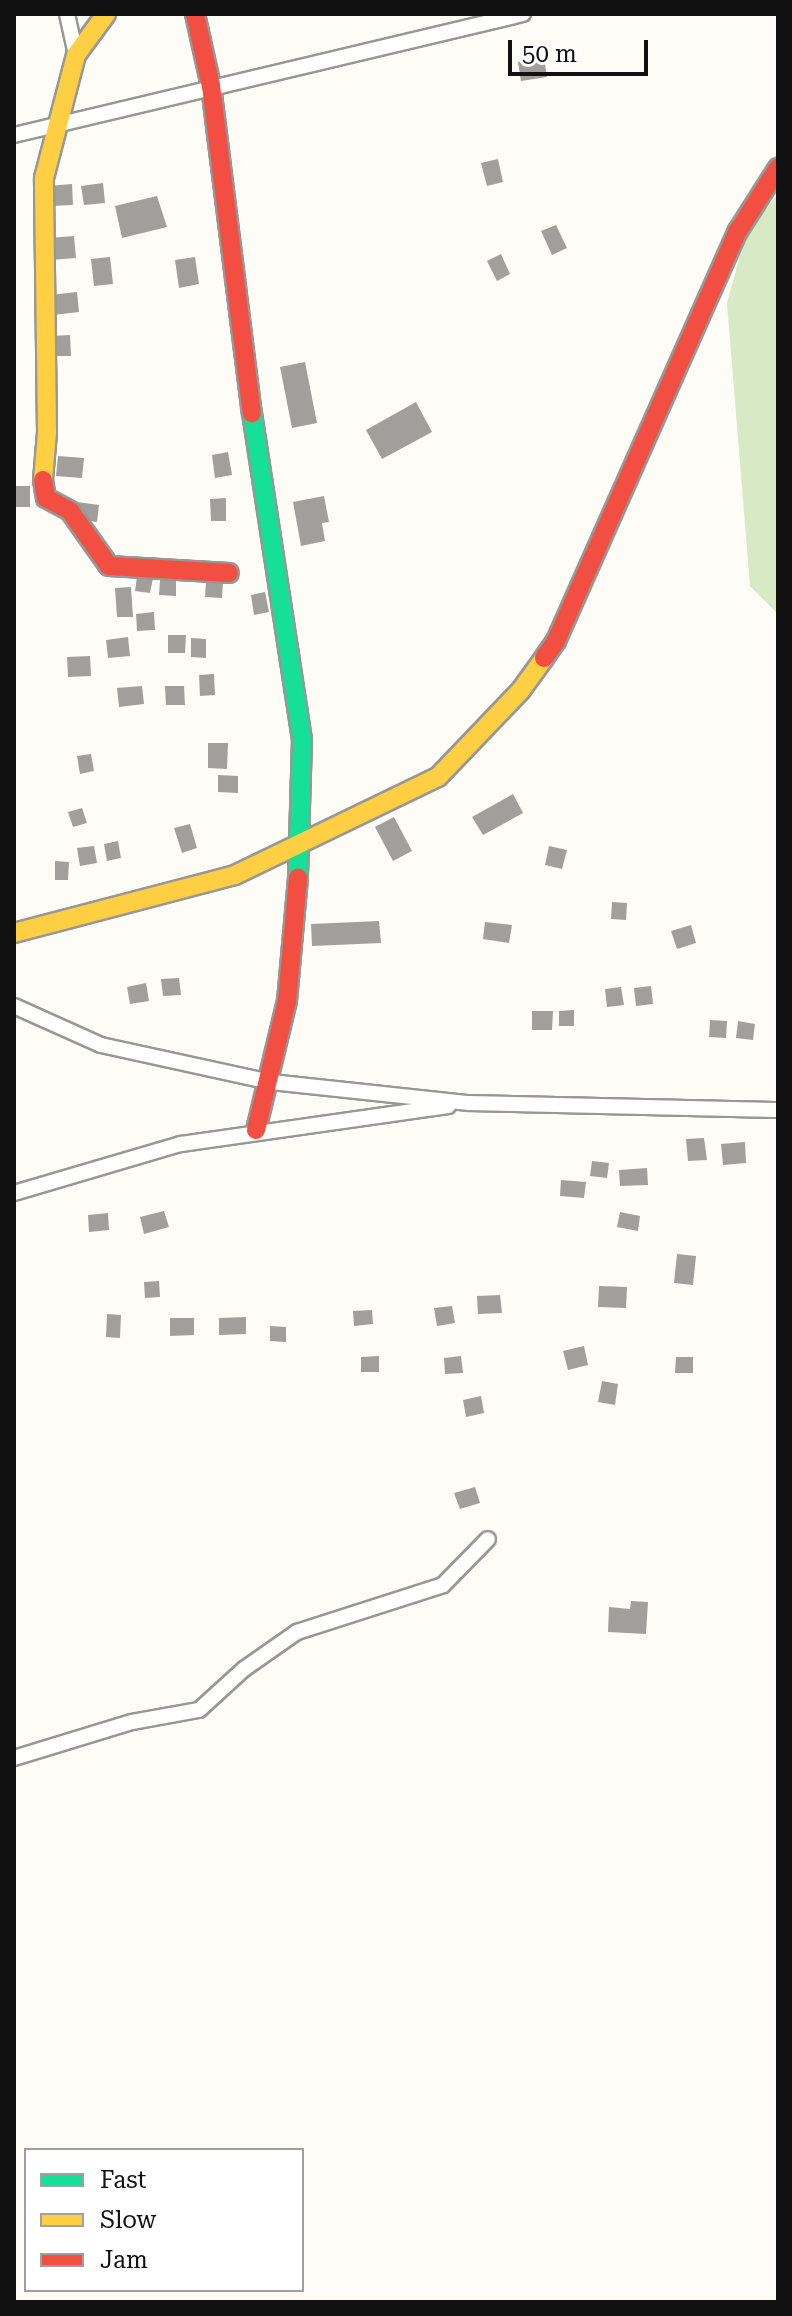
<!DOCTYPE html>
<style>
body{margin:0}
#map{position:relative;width:792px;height:2316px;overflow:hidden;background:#fdfcf7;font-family:"Roboto Serif",serif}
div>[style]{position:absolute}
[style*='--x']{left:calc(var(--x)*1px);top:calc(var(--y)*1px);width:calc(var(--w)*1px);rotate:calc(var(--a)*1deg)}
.forest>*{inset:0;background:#d8eac5}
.building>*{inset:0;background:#a19f9c}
.roads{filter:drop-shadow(2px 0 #979795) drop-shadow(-2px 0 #979795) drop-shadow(0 2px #979795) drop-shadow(0 -2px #979795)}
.street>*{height:14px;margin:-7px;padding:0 7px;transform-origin:7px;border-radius:7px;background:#fffffe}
.fast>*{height:18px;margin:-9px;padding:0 9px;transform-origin:9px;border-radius:9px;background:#16e098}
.slow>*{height:18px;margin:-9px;padding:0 9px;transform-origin:9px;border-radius:9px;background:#ffcf43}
.jam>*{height:18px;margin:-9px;padding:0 9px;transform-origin:9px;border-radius:9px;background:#f24e42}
span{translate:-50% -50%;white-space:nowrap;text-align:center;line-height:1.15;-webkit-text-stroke:8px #fff;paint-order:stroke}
.frame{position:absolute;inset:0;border:16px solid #111;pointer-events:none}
.legend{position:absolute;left:24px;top:2148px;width:280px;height:144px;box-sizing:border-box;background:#fff;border:2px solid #a0a0a0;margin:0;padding:10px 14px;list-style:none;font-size:24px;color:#111}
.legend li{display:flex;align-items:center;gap:16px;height:40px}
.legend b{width:40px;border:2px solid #a0a0a0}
.scale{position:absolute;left:508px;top:40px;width:140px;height:36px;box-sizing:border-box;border:4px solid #111;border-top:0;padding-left:10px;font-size:24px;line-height:28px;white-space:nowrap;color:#111;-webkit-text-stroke:6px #fff;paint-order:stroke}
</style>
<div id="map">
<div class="forest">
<i style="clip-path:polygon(778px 194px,778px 614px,750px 586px,727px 303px,746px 233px)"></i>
</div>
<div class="building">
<i style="clip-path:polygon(544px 58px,547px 77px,521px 81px,518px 62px)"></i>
<i style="clip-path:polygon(498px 159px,503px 182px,487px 186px,481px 163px)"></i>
<i style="clip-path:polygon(103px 183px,105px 203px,84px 205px,81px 186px)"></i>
<i style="clip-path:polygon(72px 184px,73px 205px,50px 206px,48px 186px)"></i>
<i style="clip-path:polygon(157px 196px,167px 227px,122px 238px,115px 206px)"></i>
<i style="clip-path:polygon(556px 225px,567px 248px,552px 255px,541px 231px)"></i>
<i style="clip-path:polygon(74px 236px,76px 258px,50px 260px,49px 238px)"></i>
<i style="clip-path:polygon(501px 254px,510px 274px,497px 281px,487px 261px)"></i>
<i style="clip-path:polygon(110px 257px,113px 284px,94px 286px,91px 259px)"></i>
<i style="clip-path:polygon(195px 257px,199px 284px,179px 288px,175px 260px)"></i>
<i style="clip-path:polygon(77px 292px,79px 312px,53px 315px,50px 295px)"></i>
<i style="clip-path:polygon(70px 335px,71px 356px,52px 356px,51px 336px)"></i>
<i style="clip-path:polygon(305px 362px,317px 423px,292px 428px,280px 367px)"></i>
<i style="clip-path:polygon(416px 402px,432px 432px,382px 459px,366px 430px)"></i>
<i style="clip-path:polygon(228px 452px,232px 475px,215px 478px,212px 455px)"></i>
<i style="clip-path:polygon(58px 456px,84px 458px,82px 478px,56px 476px)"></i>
<i style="clip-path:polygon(14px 486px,30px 486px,30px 507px,14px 507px)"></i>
<i style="clip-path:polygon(324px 496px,329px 522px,322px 523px,325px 541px,301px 546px,293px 502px)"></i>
<i style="clip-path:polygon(226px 498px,226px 521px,211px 521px,210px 499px)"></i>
<i style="clip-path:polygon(77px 502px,99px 505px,97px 522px,75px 519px)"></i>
<i style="clip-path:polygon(137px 576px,153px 578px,150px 593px,135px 591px)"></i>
<i style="clip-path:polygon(160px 580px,176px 580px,176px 596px,159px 595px)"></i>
<i style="clip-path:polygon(206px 582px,223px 582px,222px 598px,205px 597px)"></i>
<i style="clip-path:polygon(131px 587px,133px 617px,117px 617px,115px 588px)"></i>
<i style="clip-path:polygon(265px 592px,269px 612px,254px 615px,251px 595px)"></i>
<i style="clip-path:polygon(154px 612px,155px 630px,137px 631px,136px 614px)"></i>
<i style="clip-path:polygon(168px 635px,186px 635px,185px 653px,168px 653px)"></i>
<i style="clip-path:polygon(128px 637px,130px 656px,108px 658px,106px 640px)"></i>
<i style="clip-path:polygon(191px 638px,206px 639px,206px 658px,191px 657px)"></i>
<i style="clip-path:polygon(90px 656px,91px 676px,68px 677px,67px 657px)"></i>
<i style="clip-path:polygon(214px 674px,215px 695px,200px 696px,199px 675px)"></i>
<i style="clip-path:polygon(142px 686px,144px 704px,119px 707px,117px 688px)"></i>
<i style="clip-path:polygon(165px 686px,184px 686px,185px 705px,166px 705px)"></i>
<i style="clip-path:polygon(208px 743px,228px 743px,227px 769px,208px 768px)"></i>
<i style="clip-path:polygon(91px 754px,94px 771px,80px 774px,77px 756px)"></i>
<i style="clip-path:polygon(218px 775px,238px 776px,238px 793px,218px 792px)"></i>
<i style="clip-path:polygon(513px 794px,523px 813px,483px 835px,472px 817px)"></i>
<i style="clip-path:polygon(82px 808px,87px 823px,73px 827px,68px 812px)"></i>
<i style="clip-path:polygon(394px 817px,412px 851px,393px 861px,375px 827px)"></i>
<i style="clip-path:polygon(190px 824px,197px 848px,182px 853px,174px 828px)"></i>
<i style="clip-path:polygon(118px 841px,121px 858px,107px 861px,104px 844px)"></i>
<i style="clip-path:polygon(94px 846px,97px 863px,80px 866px,77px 848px)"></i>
<i style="clip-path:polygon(549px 846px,567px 850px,562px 869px,545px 865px)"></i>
<i style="clip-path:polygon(55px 861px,69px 862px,68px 880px,55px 880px)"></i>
<i style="clip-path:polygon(612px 902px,627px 903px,626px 920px,611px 919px)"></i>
<i style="clip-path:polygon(379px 921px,381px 943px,312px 946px,311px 924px)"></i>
<i style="clip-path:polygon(485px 922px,512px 925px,509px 943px,483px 939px)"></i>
<i style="clip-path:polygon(691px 925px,696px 943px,677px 949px,671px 931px)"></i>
<i style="clip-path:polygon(179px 978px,181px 995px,163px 996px,161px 979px)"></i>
<i style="clip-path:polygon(146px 983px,149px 1001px,130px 1004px,127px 987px)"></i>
<i style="clip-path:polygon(651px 986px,653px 1004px,636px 1006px,634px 988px)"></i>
<i style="clip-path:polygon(621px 987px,624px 1005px,607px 1007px,605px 989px)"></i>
<i style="clip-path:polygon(574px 1010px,574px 1026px,559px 1026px,559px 1011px)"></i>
<i style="clip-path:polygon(532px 1011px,553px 1011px,552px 1030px,532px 1030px)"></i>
<i style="clip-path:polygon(710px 1020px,727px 1021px,726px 1038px,709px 1037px)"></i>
<i style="clip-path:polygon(738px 1021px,755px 1024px,753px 1040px,736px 1038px)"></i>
<i style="clip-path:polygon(704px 1138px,707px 1160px,688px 1161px,686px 1139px)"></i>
<i style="clip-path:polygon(745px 1142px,746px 1163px,723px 1165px,721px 1144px)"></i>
<i style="clip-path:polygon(592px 1161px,609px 1163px,607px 1178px,590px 1176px)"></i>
<i style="clip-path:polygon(647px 1168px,648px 1185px,620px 1186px,619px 1170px)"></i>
<i style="clip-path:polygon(561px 1180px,586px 1182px,584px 1198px,560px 1196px)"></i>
<i style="clip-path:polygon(164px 1211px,169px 1227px,144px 1234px,140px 1217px)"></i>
<i style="clip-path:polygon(620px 1212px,640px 1216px,638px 1231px,617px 1227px)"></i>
<i style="clip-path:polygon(108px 1213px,109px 1230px,89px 1232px,88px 1215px)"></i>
<i style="clip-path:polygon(677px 1254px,696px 1256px,693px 1285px,674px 1283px)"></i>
<i style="clip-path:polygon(159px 1281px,160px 1297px,145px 1298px,144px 1282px)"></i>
<i style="clip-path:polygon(599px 1286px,627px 1287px,626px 1308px,598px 1307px)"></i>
<i style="clip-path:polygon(500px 1295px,502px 1313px,478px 1314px,477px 1296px)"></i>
<i style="clip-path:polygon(452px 1306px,455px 1323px,437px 1326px,434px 1308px)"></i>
<i style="clip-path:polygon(372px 1310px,373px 1324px,354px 1326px,353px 1311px)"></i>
<i style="clip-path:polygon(107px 1314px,121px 1315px,120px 1338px,106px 1337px)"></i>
<i style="clip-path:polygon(246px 1317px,246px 1334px,219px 1335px,219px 1318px)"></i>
<i style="clip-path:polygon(170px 1318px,194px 1318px,194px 1335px,170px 1336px)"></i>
<i style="clip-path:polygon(270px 1326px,286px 1327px,286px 1342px,270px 1341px)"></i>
<i style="clip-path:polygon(584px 1346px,588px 1365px,568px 1370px,563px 1351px)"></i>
<i style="clip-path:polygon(379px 1356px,379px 1372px,361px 1372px,361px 1357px)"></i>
<i style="clip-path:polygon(461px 1356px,463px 1373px,445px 1374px,444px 1358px)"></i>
<i style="clip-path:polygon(676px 1357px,693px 1357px,693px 1373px,675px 1373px)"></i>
<i style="clip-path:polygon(602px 1381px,618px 1384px,615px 1405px,598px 1402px)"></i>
<i style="clip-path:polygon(481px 1396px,484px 1413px,466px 1417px,463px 1400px)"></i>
<i style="clip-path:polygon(475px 1487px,480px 1503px,460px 1509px,454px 1493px)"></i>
<i style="clip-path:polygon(631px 1601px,648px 1602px,646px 1634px,608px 1632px,609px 1607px,630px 1609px)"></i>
</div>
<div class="roads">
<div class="street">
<i style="--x:67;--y:14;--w:42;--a:77.6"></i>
<i style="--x:14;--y:135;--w:523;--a:-13.37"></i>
<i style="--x:14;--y:1006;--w:95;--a:24.1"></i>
<i style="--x:101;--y:1045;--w:174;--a:12.3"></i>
<i style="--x:271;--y:1082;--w:199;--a:6.1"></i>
<i style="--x:469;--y:1103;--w:309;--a:1.3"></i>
<i style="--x:14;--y:1193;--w:174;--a:-16.4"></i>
<i style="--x:181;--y:1144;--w:270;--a:-8.1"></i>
<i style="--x:14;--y:1758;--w:123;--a:-17"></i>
<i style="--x:132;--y:1722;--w:68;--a:-10.2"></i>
<i style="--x:199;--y:1710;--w:61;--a:-42.3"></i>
<i style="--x:244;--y:1669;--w:65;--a:-34.9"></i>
<i style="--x:297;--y:1632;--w:153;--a:-17.8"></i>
<i style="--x:443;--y:1585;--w:64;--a:-45.6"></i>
</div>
<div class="fast">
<i style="--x:252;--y:413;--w:331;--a:81.3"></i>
<i style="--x:302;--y:740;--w:137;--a:91.7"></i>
</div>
<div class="slow">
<i style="--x:43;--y:480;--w:48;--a:-85.2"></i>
<i style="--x:47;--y:432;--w:254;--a:-90.7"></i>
<i style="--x:44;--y:178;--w:127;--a:-75.4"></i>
<i style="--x:76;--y:55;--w:51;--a:-53.8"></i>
<i style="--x:14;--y:933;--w:228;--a:-14.7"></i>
<i style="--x:235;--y:875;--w:225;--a:-25.8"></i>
<i style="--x:438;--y:777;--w:120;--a:-46.3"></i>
<i style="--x:521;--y:690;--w:39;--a:-54"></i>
</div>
<div class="jam">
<i style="--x:195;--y:14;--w:74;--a:77.5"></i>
<i style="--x:211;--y:86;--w:330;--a:82.9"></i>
<i style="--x:43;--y:480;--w:18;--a:81"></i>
<i style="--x:46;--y:498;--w:27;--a:28"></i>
<i style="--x:70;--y:511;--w:67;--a:54.7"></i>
<i style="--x:109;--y:566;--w:120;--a:3.3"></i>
<i style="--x:544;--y:658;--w:21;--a:-55"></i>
<i style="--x:556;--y:641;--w:449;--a:-66.1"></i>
<i style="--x:738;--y:231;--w:75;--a:-57.6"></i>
<i style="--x:256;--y:1130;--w:133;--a:-76.5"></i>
<i style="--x:287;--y:1001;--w:124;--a:-84.9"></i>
</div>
</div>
<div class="frame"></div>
<ul class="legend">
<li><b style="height:10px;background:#16e098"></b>Fast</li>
<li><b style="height:10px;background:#ffcf43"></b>Slow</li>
<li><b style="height:10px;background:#f24e42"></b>Jam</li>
</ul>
<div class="scale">50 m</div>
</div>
